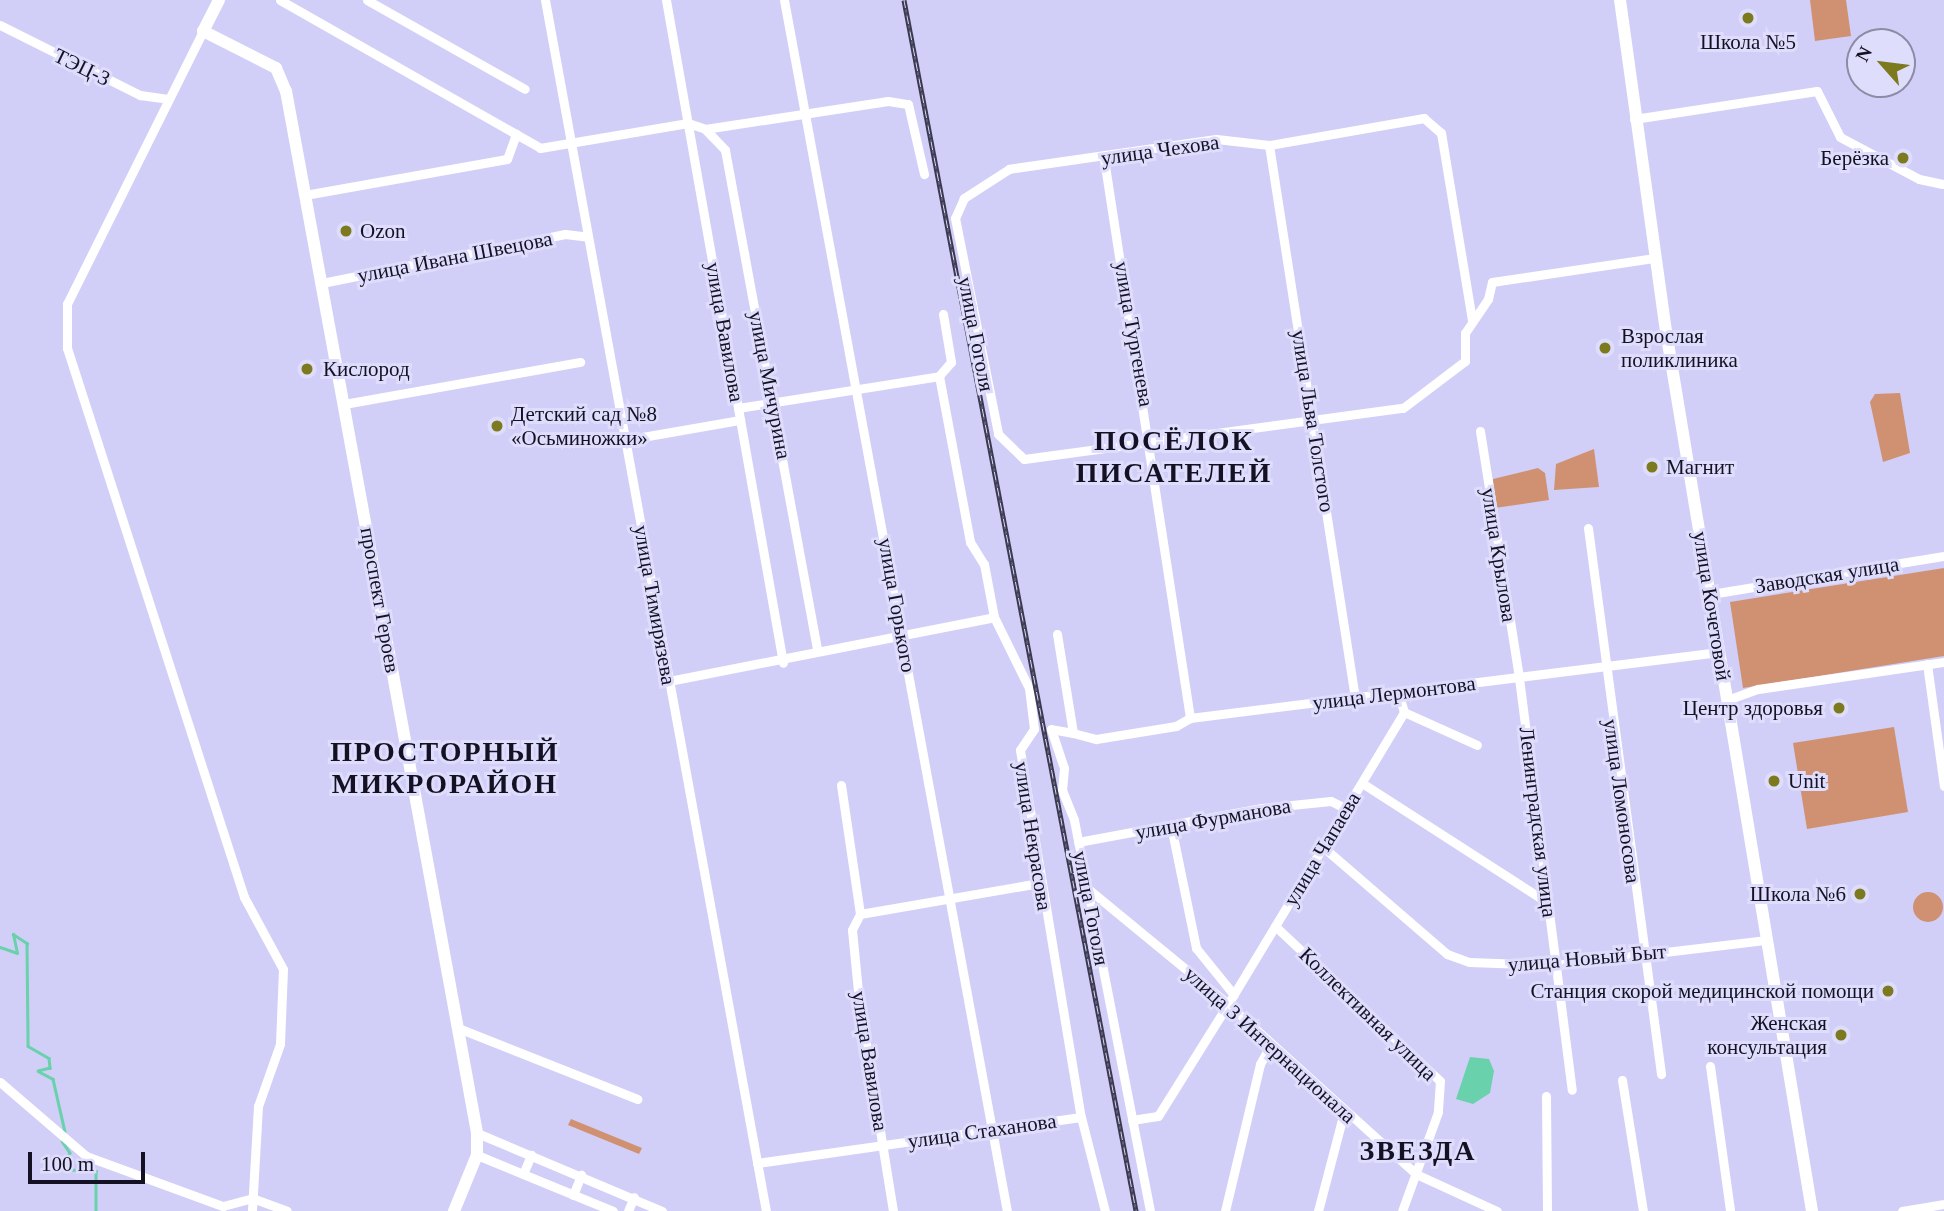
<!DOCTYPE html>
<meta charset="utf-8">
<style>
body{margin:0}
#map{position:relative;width:1944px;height:1211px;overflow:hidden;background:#d1cff7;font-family:"Times New Roman",serif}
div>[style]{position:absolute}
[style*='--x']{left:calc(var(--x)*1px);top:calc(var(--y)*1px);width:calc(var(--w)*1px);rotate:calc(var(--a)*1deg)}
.green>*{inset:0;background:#d09172}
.round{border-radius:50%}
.water>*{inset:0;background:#69d1ac}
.stream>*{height:2.5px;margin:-1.25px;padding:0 1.25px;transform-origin:1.25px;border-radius:1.25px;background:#69d1ac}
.minor>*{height:9px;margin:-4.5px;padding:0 4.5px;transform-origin:4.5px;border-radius:4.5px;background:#fff}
.tertiary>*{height:12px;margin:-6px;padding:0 6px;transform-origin:6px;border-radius:6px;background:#fff}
.secondary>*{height:12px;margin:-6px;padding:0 6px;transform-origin:6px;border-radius:6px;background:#fff}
.rail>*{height:5px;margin-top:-2.5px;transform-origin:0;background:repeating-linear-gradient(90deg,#deddfc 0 8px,#3b394f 0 16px);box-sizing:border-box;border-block:2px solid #3b394f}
.dots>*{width:19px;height:19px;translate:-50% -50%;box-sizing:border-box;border:4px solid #deddfc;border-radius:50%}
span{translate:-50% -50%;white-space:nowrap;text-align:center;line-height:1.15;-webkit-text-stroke:6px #deddfc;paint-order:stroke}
.poi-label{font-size:21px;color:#131123}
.right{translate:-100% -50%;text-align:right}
.left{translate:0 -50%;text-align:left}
.street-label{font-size:21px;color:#131123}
.district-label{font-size:28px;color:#131123;font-weight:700;letter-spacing:2px}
.north{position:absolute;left:1846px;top:28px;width:70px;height:70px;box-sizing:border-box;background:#deddfc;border:2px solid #8d8ba5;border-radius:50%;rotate:298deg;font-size:19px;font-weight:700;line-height:28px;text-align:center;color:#131123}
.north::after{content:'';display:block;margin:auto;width:24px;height:32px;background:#7c791f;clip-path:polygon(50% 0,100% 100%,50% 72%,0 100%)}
.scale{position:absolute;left:28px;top:1152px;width:117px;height:32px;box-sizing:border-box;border:4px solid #131123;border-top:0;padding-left:9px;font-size:21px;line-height:24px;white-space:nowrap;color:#131123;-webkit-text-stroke:5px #deddfc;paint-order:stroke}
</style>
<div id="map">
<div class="green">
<i style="clip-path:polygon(1810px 0,1846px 0,1851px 36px,1815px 41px)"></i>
<i style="clip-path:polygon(1900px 393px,1910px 453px,1883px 462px,1870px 402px,1875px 394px)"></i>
<i style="clip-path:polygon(1594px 449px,1599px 487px,1554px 490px,1556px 464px)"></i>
<i style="clip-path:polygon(1538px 468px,1545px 473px,1549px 500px,1495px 508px,1493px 479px)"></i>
<i style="clip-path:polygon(1944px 568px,1944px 656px,1743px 688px,1730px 602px)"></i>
<i style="clip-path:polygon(1894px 727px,1908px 812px,1807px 829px,1793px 743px)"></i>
<i class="round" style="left:1913px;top:892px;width:30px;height:30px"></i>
<i style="clip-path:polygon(571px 1119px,642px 1148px,639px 1154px,568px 1125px)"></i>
</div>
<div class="water">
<i style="clip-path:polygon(1470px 1057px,1489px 1059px,1494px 1071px,1490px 1093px,1473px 1104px,1456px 1099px)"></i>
</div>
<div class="stream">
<i style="--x:0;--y:947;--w:18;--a:19"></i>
<i style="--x:17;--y:953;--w:19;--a:-102"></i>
<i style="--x:13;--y:934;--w:17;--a:33"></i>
<i style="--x:27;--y:943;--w:103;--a:89.4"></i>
<i style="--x:28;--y:1046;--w:24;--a:30"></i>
<i style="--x:49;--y:1058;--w:10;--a:84"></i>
<i style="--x:50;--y:1068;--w:12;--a:166"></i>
<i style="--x:38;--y:1071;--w:17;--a:28"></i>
<i style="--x:53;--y:1079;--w:54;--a:77.2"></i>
<i style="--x:62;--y:1141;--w:14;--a:56"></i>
<i style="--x:70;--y:1153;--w:19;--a:122"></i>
<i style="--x:60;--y:1169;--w:36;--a:3"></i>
<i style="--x:96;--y:1171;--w:40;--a:90"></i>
</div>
<div class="minor">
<i style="--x:280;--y:0;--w:299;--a:29.6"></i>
<i style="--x:540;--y:148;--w:150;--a:-9.6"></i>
<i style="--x:688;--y:123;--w:18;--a:19"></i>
<i style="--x:705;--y:129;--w:185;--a:-8.7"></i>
<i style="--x:888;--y:101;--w:20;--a:9"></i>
<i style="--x:908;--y:104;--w:72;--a:77.1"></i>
<i style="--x:367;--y:0;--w:181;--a:29.4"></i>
<i style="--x:545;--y:0;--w:1231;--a:79.66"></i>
<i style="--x:666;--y:0;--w:673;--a:79.99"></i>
<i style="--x:784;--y:0;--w:1231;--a:79.57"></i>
<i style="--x:0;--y:25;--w:157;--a:26.6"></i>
<i style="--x:140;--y:95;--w:28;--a:8"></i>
<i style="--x:203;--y:31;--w:305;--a:116.5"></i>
<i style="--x:67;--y:304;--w:44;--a:90"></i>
<i style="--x:67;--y:348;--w:577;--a:72.13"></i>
<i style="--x:244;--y:897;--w:82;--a:61.6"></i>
<i style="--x:283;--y:969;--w:75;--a:92.3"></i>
<i style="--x:280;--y:1044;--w:66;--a:109.5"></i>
<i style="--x:258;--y:1106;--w:105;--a:93.3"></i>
<i style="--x:1634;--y:119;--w:185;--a:-8.7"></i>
<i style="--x:1817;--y:91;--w:51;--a:63.4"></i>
<i style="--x:1840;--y:137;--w:89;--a:28"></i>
<i style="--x:1919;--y:179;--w:24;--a:12"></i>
<i style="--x:705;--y:129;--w:29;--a:46"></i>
<i style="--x:725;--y:150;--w:507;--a:79.55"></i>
<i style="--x:1269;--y:145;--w:560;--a:81.16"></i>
<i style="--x:1104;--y:159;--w:566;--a:81.25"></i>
<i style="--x:305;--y:195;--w:205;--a:-10.1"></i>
<i style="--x:507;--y:159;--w:27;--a:-70"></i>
<i style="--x:322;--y:283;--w:248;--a:-11.4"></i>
<i style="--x:565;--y:234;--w:23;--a:7"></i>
<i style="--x:943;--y:314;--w:49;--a:80.5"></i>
<i style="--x:951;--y:362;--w:18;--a:131"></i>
<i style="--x:939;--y:376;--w:169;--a:79.4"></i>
<i style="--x:970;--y:542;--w:26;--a:58"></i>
<i style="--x:984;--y:564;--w:54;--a:79.3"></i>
<i style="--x:994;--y:617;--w:79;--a:63.8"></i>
<i style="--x:1029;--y:688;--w:41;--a:83"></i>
<i style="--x:1034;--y:729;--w:25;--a:124"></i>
<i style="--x:1020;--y:750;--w:372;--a:80.6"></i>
<i style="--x:1081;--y:1117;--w:97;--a:75.7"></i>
<i style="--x:1472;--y:320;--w:190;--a:-99.4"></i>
<i style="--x:1441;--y:133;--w:23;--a:-139"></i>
<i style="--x:1424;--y:118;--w:157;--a:170.1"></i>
<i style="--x:1269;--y:145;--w:53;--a:-173.5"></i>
<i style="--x:1216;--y:139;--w:209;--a:171.8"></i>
<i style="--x:1009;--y:169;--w:54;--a:147.2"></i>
<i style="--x:964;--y:198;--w:22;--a:114"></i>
<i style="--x:955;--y:218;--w:220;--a:78.7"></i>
<i style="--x:998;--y:434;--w:36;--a:44"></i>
<i style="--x:1024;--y:459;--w:382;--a:-7.7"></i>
<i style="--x:1403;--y:408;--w:78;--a:-37.2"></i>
<i style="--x:1465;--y:361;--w:28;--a:-90"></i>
<i style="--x:1465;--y:333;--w:41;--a:-55.9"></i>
<i style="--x:1488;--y:299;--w:17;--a:-77"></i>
<i style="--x:1492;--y:282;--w:165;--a:-8.4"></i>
<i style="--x:344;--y:404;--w:240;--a:-10.1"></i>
<i style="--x:738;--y:408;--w:204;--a:-9"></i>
<i style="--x:1480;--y:431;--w:250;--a:81"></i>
<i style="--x:1519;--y:678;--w:415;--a:82.7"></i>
<i style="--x:625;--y:440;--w:117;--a:-9.9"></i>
<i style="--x:1588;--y:528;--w:551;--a:82.38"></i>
<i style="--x:1711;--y:594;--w:236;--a:-9.3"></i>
<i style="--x:1057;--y:634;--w:100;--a:80.8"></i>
<i style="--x:1073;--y:733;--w:22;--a:-170"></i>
<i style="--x:1051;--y:729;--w:41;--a:71.6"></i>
<i style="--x:1064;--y:768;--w:22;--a:95"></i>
<i style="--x:1062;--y:790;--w:32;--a:68"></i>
<i style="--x:1074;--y:820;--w:398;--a:79"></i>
<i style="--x:1927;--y:664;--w:123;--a:82.1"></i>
<i style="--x:669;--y:681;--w:331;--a:-11.1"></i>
<i style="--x:1727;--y:700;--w:33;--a:-20"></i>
<i style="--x:1758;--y:689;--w:188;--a:-8.3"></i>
<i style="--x:1404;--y:712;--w:80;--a:24.3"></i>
<i style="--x:1073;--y:733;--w:24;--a:15"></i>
<i style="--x:1096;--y:739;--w:81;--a:-9.2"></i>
<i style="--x:1176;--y:726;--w:16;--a:-30"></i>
<i style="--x:1190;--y:718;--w:533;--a:-7.11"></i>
<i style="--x:1362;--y:783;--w:221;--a:32.8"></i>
<i style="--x:841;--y:785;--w:130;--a:81.6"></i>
<i style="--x:1171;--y:826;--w:125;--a:78.4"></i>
<i style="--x:1196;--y:948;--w:60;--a:51"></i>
<i style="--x:1078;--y:842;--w:187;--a:-10.5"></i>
<i style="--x:1262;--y:808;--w:69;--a:-5.8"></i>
<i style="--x:1331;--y:801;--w:18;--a:27"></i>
<i style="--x:1323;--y:847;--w:164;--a:40.8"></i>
<i style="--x:1447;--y:954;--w:23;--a:20"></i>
<i style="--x:1469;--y:962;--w:87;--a:2"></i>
<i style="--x:1556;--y:965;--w:210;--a:-6.8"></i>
<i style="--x:1087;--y:888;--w:183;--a:39.4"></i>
<i style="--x:1228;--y:1004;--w:253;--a:42.1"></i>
<i style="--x:1416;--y:1174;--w:89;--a:24.6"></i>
<i style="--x:860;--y:914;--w:18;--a:117"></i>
<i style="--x:852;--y:930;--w:71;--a:84.4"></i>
<i style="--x:859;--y:1001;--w:213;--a:80.8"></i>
<i style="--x:860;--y:914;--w:182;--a:-9.8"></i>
<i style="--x:1275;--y:926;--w:226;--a:43.2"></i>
<i style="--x:1440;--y:1081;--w:31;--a:94"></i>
<i style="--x:1438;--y:1112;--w:105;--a:110"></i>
<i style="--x:458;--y:1028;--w:193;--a:21.6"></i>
<i style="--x:1710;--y:1066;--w:146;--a:82.1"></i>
<i style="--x:1622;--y:1080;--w:133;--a:80.9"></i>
<i style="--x:0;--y:1082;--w:113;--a:40.7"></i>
<i style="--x:86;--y:1156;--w:146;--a:20.1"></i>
<i style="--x:223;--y:1206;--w:30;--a:-15"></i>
<i style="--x:252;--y:1198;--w:37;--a:20"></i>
<i style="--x:1546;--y:1096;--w:115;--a:89.5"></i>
<i style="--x:1132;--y:1120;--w:26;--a:-9"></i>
<i style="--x:1158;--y:1116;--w:132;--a:-58"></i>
<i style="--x:1228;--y:1004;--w:341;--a:-58.9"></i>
<i style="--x:1404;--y:712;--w:21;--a:-107"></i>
<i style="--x:477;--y:1133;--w:201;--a:22.9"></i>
<i style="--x:477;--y:1155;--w:147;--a:22.4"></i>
<i style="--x:757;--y:1163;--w:327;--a:-8.1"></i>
<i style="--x:523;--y:1174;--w:21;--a:-67"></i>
<i style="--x:573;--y:1195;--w:22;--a:-68"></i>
<i style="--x:628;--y:1211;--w:15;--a:-67"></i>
<i style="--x:1225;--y:1211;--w:151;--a:-76.6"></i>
<i style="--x:1260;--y:1064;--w:23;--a:-61"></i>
<i style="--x:1318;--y:1211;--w:102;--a:-75.3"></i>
<i style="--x:1902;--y:1211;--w:43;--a:-9.5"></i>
</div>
<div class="tertiary">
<i style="--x:219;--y:0;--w:35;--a:117"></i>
<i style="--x:203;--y:31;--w:82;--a:26.9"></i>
<i style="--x:276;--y:68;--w:25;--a:67"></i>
<i style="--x:286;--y:91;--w:1059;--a:79.61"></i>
<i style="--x:477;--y:1133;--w:22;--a:90"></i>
<i style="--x:477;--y:1155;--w:61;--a:112.3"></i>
</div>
<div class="secondary">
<i style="--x:1620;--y:0;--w:334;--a:82.1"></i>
<i style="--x:1666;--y:331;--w:892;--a:80.58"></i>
</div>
<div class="rail">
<i style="--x:904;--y:0;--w:1233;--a:79.15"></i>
</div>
<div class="dots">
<i style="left:1748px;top:18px;background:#7c791f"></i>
<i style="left:1903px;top:158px;background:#7c791f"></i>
<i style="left:346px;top:231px;background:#7c791f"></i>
<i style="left:1605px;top:348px;background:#7c791f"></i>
<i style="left:307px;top:369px;background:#7c791f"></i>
<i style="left:497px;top:426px;background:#7c791f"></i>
<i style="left:1652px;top:467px;background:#7c791f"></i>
<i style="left:1839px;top:708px;background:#7c791f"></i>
<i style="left:1774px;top:781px;background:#7c791f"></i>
<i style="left:1860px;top:894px;background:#7c791f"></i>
<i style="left:1888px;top:991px;background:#7c791f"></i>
<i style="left:1841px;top:1035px;background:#7c791f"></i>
</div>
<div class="poi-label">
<span style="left:1748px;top:42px">Школа №5</span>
<span class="right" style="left:1889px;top:158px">Берёзка</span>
<span class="left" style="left:360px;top:231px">Ozon</span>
<span class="left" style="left:1621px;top:348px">Взрослая<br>поликлиника</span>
<span class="left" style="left:323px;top:369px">Кислород</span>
<span class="left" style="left:511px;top:426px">Детский сад №8<br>«Осьминожки»</span>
<span class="left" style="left:1666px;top:467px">Магнит</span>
<span class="right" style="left:1823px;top:708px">Центр здоровья</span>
<span class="left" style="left:1788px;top:781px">Unit</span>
<span class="right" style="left:1846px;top:894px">Школа №6</span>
<span class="right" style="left:1874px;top:991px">Станция скорой медицинской помощи</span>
<span class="right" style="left:1827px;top:1035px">Женская<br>консультация</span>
</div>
<div class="street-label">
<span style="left:82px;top:67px;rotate:26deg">ТЭЦ-3</span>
<span style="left:1160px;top:150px;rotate:-8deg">улица Чехова</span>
<span style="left:455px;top:257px;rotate:-11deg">улица Ивана Швецова</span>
<span style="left:725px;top:332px;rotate:80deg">улица Вавилова</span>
<span style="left:976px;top:334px;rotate:79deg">улица Гоголя</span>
<span style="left:1134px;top:334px;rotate:80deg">улица Тургенева</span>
<span style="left:770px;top:385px;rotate:79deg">улица Мичурина</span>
<span style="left:1313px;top:421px;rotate:81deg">улица Льва Толстого</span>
<span style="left:1499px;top:555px;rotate:81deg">улица Крылова</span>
<span style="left:1827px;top:575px;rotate:-9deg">Заводская улица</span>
<span style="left:380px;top:600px;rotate:80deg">проспект Героев</span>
<span style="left:655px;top:605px;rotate:80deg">улица Тимирязева</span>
<span style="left:897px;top:605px;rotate:80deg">улица Горького</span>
<span style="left:1712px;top:606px;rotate:81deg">улица Кочетовой</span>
<span style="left:1394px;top:693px;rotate:-7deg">улица Лермонтова</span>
<span style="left:1622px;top:801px;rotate:82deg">улица Ломоносова</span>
<span style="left:1213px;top:819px;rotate:-10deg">улица Фурманова</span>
<span style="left:1538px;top:822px;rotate:83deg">Ленинградская улица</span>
<span style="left:1033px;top:836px;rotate:81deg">улица Некрасова</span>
<span style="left:1322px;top:849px;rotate:-59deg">улица Чапаева</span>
<span style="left:1091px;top:908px;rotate:79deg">улица Гоголя</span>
<span style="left:1587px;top:958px;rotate:-5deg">улица Новый Быт</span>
<span style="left:1368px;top:1014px;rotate:44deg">Коллективная улица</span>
<span style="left:1270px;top:1045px;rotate:42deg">улица 3 Интернационала</span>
<span style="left:870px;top:1061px;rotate:81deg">улица Вавилова</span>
<span style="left:982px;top:1131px;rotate:-8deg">улица Стаханова</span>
</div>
<div class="district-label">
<span style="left:1174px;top:457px">ПОСЁЛОК<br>ПИСАТЕЛЕЙ</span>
<span style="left:445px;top:768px">ПРОСТОРНЫЙ<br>МИКРОРАЙОН</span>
<span style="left:1418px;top:1151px">ЗВЕЗДА</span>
</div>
<div class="north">N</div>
<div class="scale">100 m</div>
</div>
